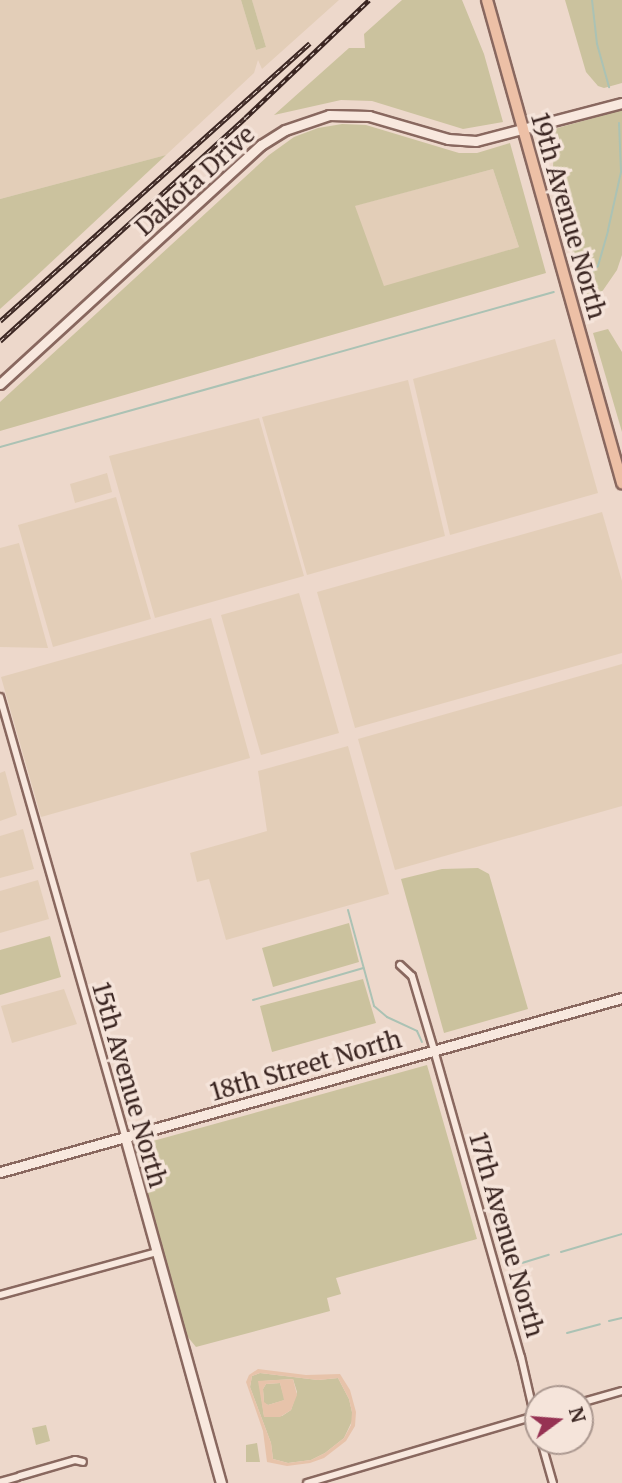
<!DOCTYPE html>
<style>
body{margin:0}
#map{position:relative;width:622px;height:1483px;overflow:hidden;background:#edd8cb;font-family:Merriweather,serif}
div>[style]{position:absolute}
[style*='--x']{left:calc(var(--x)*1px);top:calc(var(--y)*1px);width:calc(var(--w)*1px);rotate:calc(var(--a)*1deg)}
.farmland>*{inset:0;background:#e3ceb8}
.green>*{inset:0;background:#cbc29e}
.sand>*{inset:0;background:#e7c3aa}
.stream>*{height:2px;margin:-1px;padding:0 1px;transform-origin:1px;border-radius:1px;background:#abc2b4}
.roads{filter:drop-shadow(2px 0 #89685f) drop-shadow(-2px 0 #89685f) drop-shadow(0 2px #89685f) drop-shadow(0 -2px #89685f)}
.street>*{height:6px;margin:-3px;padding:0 3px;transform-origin:3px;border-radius:3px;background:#f8e8de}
.secondary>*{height:9px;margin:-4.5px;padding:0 4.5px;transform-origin:4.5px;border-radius:4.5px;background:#f8e8de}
.primary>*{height:10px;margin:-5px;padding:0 5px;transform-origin:5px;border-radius:5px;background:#edc0a6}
.rail>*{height:4.5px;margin-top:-2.25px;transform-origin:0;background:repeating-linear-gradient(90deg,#f5e4da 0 5px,#3b2622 0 10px);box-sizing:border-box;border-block:2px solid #3b2622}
span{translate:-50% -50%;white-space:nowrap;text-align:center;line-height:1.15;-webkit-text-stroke:7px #f5e4da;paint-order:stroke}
.street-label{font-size:24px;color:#3b2622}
.north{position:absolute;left:524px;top:1385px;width:70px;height:70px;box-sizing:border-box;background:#f5e4da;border:2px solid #ab9890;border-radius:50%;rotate:74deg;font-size:19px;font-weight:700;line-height:28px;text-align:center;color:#3b2622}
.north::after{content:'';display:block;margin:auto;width:24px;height:32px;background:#963253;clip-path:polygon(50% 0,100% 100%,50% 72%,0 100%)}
</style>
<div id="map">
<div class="farmland">
<i style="clip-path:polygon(0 0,241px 0,256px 50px,266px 47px,252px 0,339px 0,262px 69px,258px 60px,254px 73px,166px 155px,0 199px)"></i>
<i style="clip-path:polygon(493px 169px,519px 247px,384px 287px,354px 206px)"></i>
<i style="clip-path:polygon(555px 339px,598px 493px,450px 535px,413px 379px)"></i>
<i style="clip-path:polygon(408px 380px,445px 536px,307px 575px,262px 417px)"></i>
<i style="clip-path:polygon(259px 418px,304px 576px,155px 618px,109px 456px)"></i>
<i style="clip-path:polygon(107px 473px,112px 492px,75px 503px,70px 484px)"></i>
<i style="clip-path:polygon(116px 497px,151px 619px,53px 647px,18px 525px)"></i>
<i style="clip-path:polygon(602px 512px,622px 581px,622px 653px,355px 728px,317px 592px)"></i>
<i style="clip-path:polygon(19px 543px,48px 648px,0 647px,0 548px)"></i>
<i style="clip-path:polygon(299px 593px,339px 733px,261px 755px,221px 615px)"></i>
<i style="clip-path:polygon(211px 618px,250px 758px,41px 817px,1px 677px)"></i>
<i style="clip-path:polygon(622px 664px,622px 806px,395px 870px,358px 739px)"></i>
<i style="clip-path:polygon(348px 746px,389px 894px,226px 940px,209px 879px,197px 882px,190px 853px,267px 831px,258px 771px)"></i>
<i style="clip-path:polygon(5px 771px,17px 815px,0 821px,0 773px)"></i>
<i style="clip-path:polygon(23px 829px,34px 869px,0 878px,0 836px)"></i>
<i style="clip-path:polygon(38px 880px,49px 919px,0 933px,0 891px)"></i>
<i style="clip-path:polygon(64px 989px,77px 1024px,12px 1043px,1px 1006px)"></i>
</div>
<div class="green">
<i style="clip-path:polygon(241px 0,252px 0,266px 47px,256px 50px)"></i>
<i style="clip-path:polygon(402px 0,462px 0,484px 54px,503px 122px,463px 129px,372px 101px,341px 100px,274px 115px,349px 48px,365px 48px,364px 34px)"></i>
<i style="clip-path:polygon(565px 0,622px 0,622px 83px,604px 88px,598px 86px,586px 72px)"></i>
<i style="clip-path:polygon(622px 110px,622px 255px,617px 270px,597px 299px,587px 305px,574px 265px,567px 222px,553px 169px,554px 129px)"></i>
<i style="clip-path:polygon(evenodd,342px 124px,366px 125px,459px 153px,477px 153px,510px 143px,546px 273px,0 431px,0 402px,269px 155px,294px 137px,318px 128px,342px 124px,493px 169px,519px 247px,384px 286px,355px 206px,493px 169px)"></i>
<i style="clip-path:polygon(166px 155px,30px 282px,0 309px,0 199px)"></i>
<i style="clip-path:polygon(608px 329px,622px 352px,622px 432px,593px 333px)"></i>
<i style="clip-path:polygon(478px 868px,489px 874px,528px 1009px,444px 1033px,401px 879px,442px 869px)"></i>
<i style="clip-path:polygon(349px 923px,359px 962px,273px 987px,262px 948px)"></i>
<i style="clip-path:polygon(50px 936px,61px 977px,0 995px,0 950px)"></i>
<i style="clip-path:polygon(363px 979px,376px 1023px,272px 1052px,260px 1006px)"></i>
<i style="clip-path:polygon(427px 1065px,477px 1239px,336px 1278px,341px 1294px,327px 1298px,330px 1311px,196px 1347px,187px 1336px,135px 1146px)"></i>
<i style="clip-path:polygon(evenodd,260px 1373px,318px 1380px,338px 1378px,349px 1399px,352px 1412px,353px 1419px,344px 1438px,325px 1453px,311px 1460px,288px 1463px,273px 1459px,271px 1443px,250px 1387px,252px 1376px,260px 1373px,293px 1379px,297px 1392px,291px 1410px,282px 1416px,264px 1416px,260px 1388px,263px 1381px,293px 1379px)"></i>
<i style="clip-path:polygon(280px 1383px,285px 1400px,268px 1405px,264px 1403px,263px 1389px,266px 1384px)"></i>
<i style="clip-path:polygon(46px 1425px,50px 1441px,36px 1445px,32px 1428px)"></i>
<i style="clip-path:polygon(257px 1443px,260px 1462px,246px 1462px,246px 1445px)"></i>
</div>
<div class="sand">
<i style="clip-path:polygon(evenodd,258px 1369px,306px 1375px,340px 1374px,350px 1390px,356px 1412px,355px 1426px,346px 1441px,324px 1458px,310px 1463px,287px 1466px,267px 1462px,263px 1431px,246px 1382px,249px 1375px,258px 1369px,260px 1373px,318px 1380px,338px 1378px,349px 1399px,352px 1412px,351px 1425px,344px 1438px,325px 1453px,311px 1460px,288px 1463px,273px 1459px,271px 1443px,250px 1387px,252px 1376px,260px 1373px)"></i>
<i style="clip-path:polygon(evenodd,293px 1379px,297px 1395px,291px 1410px,280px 1417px,264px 1417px,258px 1381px,293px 1379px,280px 1383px,284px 1400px,268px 1405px,264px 1402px,263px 1389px,266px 1384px,280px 1383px)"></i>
</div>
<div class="stream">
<i style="--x:592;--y:0;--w:44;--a:83.5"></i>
<i style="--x:597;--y:44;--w:45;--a:74.4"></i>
<i style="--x:579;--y:285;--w:9;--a:-21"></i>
<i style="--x:587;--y:282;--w:7;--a:-82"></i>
<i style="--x:588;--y:275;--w:13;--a:-42"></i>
<i style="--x:598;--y:266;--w:37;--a:-74"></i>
<i style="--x:608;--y:230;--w:59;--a:-77.4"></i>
<i style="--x:621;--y:172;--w:49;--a:-92.3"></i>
<i style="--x:0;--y:447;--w:575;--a:-15.63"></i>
<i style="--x:348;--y:910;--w:99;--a:74.8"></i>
<i style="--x:374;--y:1006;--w:17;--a:40"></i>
<i style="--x:387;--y:1017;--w:33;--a:25"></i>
<i style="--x:417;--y:1031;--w:12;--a:66"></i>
<i style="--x:253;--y:1000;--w:115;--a:-16.2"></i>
<i style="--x:561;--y:1252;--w:64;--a:-16.4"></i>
<i style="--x:522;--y:1263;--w:28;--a:-17"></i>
<i style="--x:609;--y:1321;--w:13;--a:-13"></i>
<i style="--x:567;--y:1333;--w:34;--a:-15"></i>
</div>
<div class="roads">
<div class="street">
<i style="--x:0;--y:697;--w:457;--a:74.1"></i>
<i style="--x:400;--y:965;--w:16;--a:43"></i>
<i style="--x:412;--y:976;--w:77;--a:73.4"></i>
<i style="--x:434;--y:1050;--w:319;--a:74.2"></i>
<i style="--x:521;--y:1357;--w:76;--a:77.1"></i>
<i style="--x:0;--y:1295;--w:163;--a:-15.3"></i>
<i style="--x:580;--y:1403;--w:44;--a:-15.9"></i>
<i style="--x:541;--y:1441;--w:44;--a:74.1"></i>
<i style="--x:20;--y:1476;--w:57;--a:-16.2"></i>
<i style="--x:75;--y:1460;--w:8;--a:14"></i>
<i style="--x:0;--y:1482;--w:18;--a:-16"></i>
<i style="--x:307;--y:1483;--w:241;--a:-16.4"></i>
</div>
<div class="secondary">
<i style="--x:0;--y:384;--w:354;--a:-42.5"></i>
<i style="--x:261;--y:145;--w:28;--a:-32"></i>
<i style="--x:285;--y:130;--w:46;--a:-18.8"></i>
<i style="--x:329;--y:115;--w:40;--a:1.4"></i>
<i style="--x:369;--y:116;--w:82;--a:16.2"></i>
<i style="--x:448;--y:139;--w:28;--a:4"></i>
<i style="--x:476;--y:141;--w:151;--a:-14.6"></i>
<i style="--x:125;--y:1137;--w:359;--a:74.5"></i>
<i style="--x:0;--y:1172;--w:646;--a:-15.63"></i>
</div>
<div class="primary">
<i style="--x:487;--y:0;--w:502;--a:74.38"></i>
</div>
</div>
<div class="rail">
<i style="--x:0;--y:321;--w:416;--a:-41.9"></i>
<i style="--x:0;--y:341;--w:331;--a:-42.3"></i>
<i style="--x:245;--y:118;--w:171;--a:-43.6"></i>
</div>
<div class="street-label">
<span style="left:195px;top:181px;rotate:-42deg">Dakota Drive</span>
<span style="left:568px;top:216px;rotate:74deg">19th Avenue North</span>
<span style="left:306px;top:1066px;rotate:-16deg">18th Street North</span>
<span style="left:129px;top:1085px;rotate:74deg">15th Avenue North</span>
<span style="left:506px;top:1235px;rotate:74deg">17th Avenue North</span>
</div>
<div class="north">N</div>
</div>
